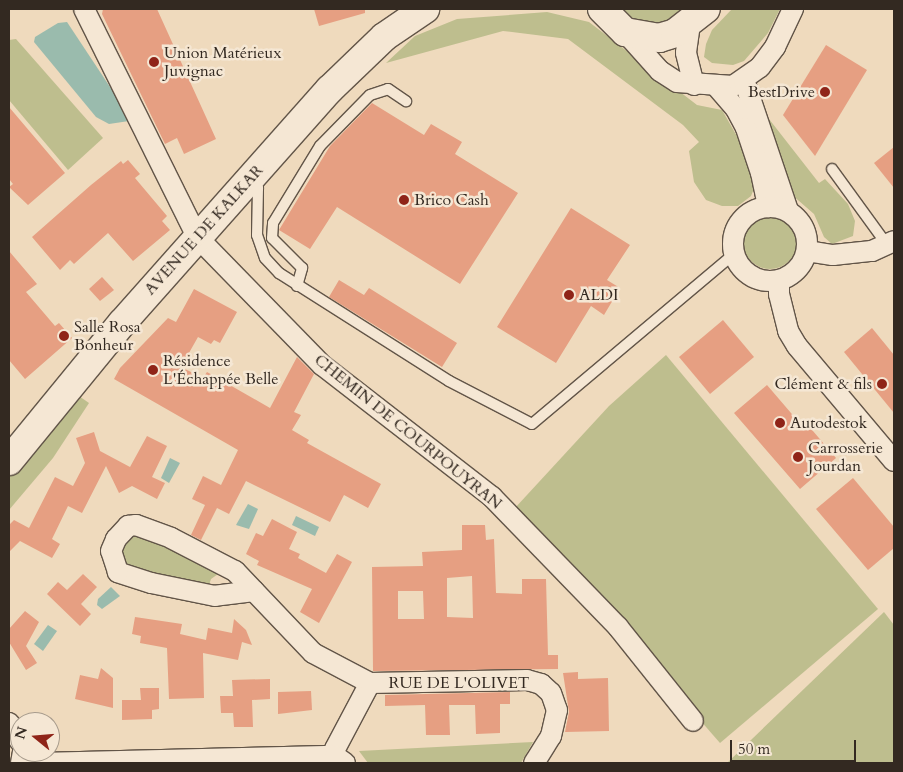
<!DOCTYPE html>
<meta charset="utf-8">
<style>
body{margin:0}
#map{position:relative;width:903px;height:772px;overflow:hidden;background:#efdabd;font-family:Cardo,serif}
div>[style]{position:absolute}
[style*='--x']{left:calc(var(--x)*1px);top:calc(var(--y)*1px);width:calc(var(--w)*1px);rotate:calc(var(--a)*1deg)}
.green>*{inset:0;background:#bebe8e}
.round{border-radius:50%}
.water>*{inset:0;background:#9abbad}
.building>*{inset:0;background:#e69f82}
.roads{filter:drop-shadow(1px 0 #625548) drop-shadow(-1px 0 #625548) drop-shadow(0 1px #625548) drop-shadow(0 -1px #625548)}
.lane>*{height:10px;margin:-5px;padding:0 5px;transform-origin:5px;border-radius:5px;background:#f5e7d4}
.street>*{height:20px;margin:-10px;padding:0 10px;transform-origin:10px;border-radius:10px;background:#f5e7d4}
.street>.ring{margin:-10px;padding:0;box-sizing:content-box;background:none;border:20px solid #f5e7d4;border-radius:50%}
.secondary>*{height:28px;margin:-14px;padding:0 14px;transform-origin:14px;border-radius:14px;background:#f5e7d4}
.dots>*{width:14px;height:14px;translate:-50% -50%;box-sizing:border-box;border:2px solid #f5e7d4;border-radius:50%}
span{translate:-50% -50%;white-space:nowrap;text-align:center;line-height:1.15;-webkit-text-stroke:5px #f5e7d4;paint-order:stroke}
.poi-label{font-size:16px;color:#332921}
.left{translate:0 -50%;text-align:left}
.right{translate:-100% -50%;text-align:right}
.street-label{font-size:16px;color:#332921}
.frame{position:absolute;inset:0;border:10px solid #332921;pointer-events:none}
.north{position:absolute;left:10px;top:712px;width:50px;height:50px;box-sizing:border-box;background:#f5e7d4;border:1px solid #a79b8c;border-radius:50%;rotate:287deg;font-size:14px;font-weight:700;line-height:20px;text-align:center;color:#332921}
.north::after{content:'';display:block;margin:auto;width:18px;height:22px;background:#8f2418;clip-path:polygon(50% 0,100% 100%,50% 72%,0 100%)}
.scale{position:absolute;left:730px;top:740px;width:126px;height:22px;box-sizing:border-box;border:2px solid #332921;border-top:0;padding-left:6px;font-size:15px;line-height:18px;white-space:nowrap;color:#332921;-webkit-text-stroke:4px #f5e7d4;paint-order:stroke}
</style>
<div id="map">
<div class="green">
<i style="clip-path:polygon(618px 9px,687px 9px,671px 21px,656px 24px,641px 23px)"></i>
<i style="clip-path:polygon(732px 9px,780px 9px,768px 33px,744px 61px,733px 65px,712px 63px,704px 57px,706px 44px,712px 30px)"></i>
<i style="clip-path:polygon(547px 12px,589px 22px,697px 105px,722px 110px,746px 152px,755px 186px,751px 196px,738px 206px,722px 206px,706px 200px,694px 182px,689px 151px,699px 142px,683px 125px,568px 39px,503px 31px,386px 63px,415px 36px,457px 19px)"></i>
<i style="clip-path:polygon(16px 39px,103px 138px,68px 170px,9px 100px,9px 40px)"></i>
<i style="clip-path:polygon(769px 119px,819px 183px,825px 179px,848px 204px,855px 221px,853px 236px,832px 244px,824px 237px,814px 214px,791px 194px,763px 122px)"></i>
<i class="round" style="left:743px;top:215px;width:54px;height:54px"></i>
<i style="clip-path:polygon(666px 355px,878px 609px,720px 743px,515px 508px,609px 406px)"></i>
<i style="clip-path:polygon(76px 394px,89px 403px,53px 458px,9px 510px,9px 477px)"></i>
<i style="clip-path:polygon(131px 533px,156px 543px,221px 572px,211px 579px,208px 588px,127px 569px,120px 545px)"></i>
<i style="clip-path:polygon(884px 612px,894px 625px,894px 763px,727px 763px)"></i>
<i style="clip-path:polygon(533px 742px,521px 763px,368px 763px,359px 751px)"></i>
</div>
<div class="water">
<i style="clip-path:polygon(67px 22px,116px 96px,129px 121px,109px 124px,96px 117px,34px 42px,35px 37px,58px 23px)"></i>
<i style="clip-path:polygon(170px 458px,180px 463px,169px 483px,161px 478px)"></i>
<i style="clip-path:polygon(248px 504px,258px 509px,249px 529px,236px 525px)"></i>
<i style="clip-path:polygon(296px 516px,319px 527px,315px 536px,292px 525px)"></i>
<i style="clip-path:polygon(111px 587px,120px 596px,102px 609px,97px 605px,98px 599px)"></i>
<i style="clip-path:polygon(48px 625px,57px 631px,43px 651px,34px 644px)"></i>
</div>
<div class="building">
<i style="clip-path:polygon(103px 9px,157px 9px,216px 139px,184px 154px,177px 138px,165px 144px,102px 14px)"></i>
<i style="clip-path:polygon(314px 9px,365px 9px,365px 13px,319px 26px)"></i>
<i style="clip-path:polygon(826px 45px,867px 70px,815px 156px,783px 115px)"></i>
<i style="clip-path:polygon(372px 103px,424px 135px,431px 124px,462px 142px,455px 154px,518px 193px,460px 284px,337px 207px,310px 249px,279px 230px,330px 146px)"></i>
<i style="clip-path:polygon(9px 107px,65px 173px,28px 205px,9px 187px,13px 184px,9px 179px)"></i>
<i style="clip-path:polygon(894px 147px,894px 188px,874px 163px)"></i>
<i style="clip-path:polygon(128px 160px,140px 174px,135px 178px,167px 216px,162px 221px,170px 230px,133px 261px,108px 233px,74px 264px,70px 260px,60px 270px,32px 237px,91px 185px,121px 161px,123px 164px)"></i>
<i style="clip-path:polygon(571px 208px,630px 245px,607px 280px,620px 288px,604px 315px,591px 306px,556px 363px,497px 327px)"></i>
<i style="clip-path:polygon(9px 251px,37px 284px,26px 292px,55px 326px,59px 323px,72px 338px,25px 379px,9px 360px)"></i>
<i style="clip-path:polygon(102px 277px,114px 290px,100px 301px,89px 289px)"></i>
<i style="clip-path:polygon(339px 280px,364px 295px,369px 288px,457px 343px,442px 367px,329px 297px)"></i>
<i style="clip-path:polygon(194px 289px,237px 312px,220px 343px,214px 340px,211px 344px,198px 337px,181px 367px,203px 378px,207px 372px,270px 408px,297px 357px,314px 374px,294px 412px,301px 415px,292px 430px,309px 440px,307px 443px,381px 484px,368px 508px,344px 495px,330px 522px,246px 481px,229px 514px,217px 508px,201px 540px,191px 535px,205px 505px,192px 499px,203px 476px,221px 485px,238px 450px,114px 379px,120px 368px,168px 318px,176px 322px)"></i>
<i style="clip-path:polygon(723px 320px,754px 357px,710px 394px,679px 357px)"></i>
<i style="clip-path:polygon(872px 328px,894px 355px,894px 413px,844px 352px)"></i>
<i style="clip-path:polygon(767px 385px,803px 427px,807px 424px,836px 458px,800px 489px,734px 413px)"></i>
<i style="clip-path:polygon(94px 432px,100px 451px,130px 467px,147px 436px,167px 446px,152px 477px,165px 483px,157px 499px,132px 486px,119px 493px,106px 466px,82px 513px,68px 506px,52px 539px,60px 544px,52px 558px,20px 541px,9px 552px,9px 525px,14px 520px,29px 528px,55px 477px,73px 486px,85px 463px,76px 438px)"></i>
<i style="clip-path:polygon(853px 478px,894px 527px,894px 548px,868px 570px,816px 509px)"></i>
<i style="clip-path:polygon(272px 519px,297px 532px,289px 549px,300px 554px,298px 558px,326px 573px,337px 554px,352px 562px,319px 623px,300px 612px,312px 589px,257px 565px,259px 561px,246px 554px,256px 533px,263px 536px)"></i>
<i style="clip-path:polygon(evenodd,462px 525px,485px 525px,486px 540px,494px 539px,496px 593px,522px 594px,522px 579px,546px 579px,548px 655px,558px 655px,558px 669px,373px 671px,372px 567px,423px 566px,422px 552px,462px 550px,462px 525px,472px 576px,473px 618px,447px 617px,447px 578px,472px 576px,462px 525px,398px 591px,423px 591px,424px 619px,398px 619px,398px 591px)"></i>
<i style="clip-path:polygon(83px 574px,97px 587px,81px 604px,91px 614px,80px 626px,47px 594px,58px 582px,67px 590px)"></i>
<i style="clip-path:polygon(25px 611px,39px 622px,26px 646px,37px 663px,26px 670px,9px 642px,9px 629px)"></i>
<i style="clip-path:polygon(135px 617px,182px 624px,180px 634px,206px 640px,208px 628px,232px 633px,234px 619px,246px 630px,252px 645px,242px 642px,238px 660px,203px 653px,204px 698px,169px 699px,167px 648px,140px 643px,141px 636px,132px 634px)"></i>
<i style="clip-path:polygon(101px 668px,113px 678px,113px 708px,75px 699px,80px 675px,98px 679px)"></i>
<i style="clip-path:polygon(578px 672px,578px 679px,608px 678px,609px 731px,565px 732px,569px 712px,563px 673px)"></i>
<i style="clip-path:polygon(270px 679px,270px 699px,252px 700px,253px 727px,234px 727px,233px 713px,221px 713px,220px 696px,233px 696px,232px 680px)"></i>
<i style="clip-path:polygon(140px 688px,159px 688px,159px 709px,152px 710px,152px 719px,122px 720px,122px 700px,141px 700px)"></i>
<i style="clip-path:polygon(311px 691px,312px 710px,278px 714px,278px 692px)"></i>
<i style="clip-path:polygon(510px 692px,510px 704px,500px 704px,500px 733px,476px 734px,475px 705px,449px 705px,450px 735px,426px 735px,425px 705px,385px 706px,385px 695px)"></i>
</div>
<div class="roads">
<div class="lane">
<i style="--x:832;--y:169;--w:95;--a:54"></i>
<i style="--x:254;--y:178;--w:11;--a:68"></i>
<i style="--x:258;--y:188;--w:47;--a:91.2"></i>
<i style="--x:257;--y:235;--w:24;--a:71"></i>
<i style="--x:265;--y:258;--w:21;--a:47"></i>
<i style="--x:279;--y:273;--w:201;--a:32.4"></i>
<i style="--x:449;--y:381;--w:93;--a:27.4"></i>
<i style="--x:532;--y:424;--w:264;--a:-40.1"></i>
<i style="--x:297;--y:286;--w:19;--a:-74"></i>
<i style="--x:302;--y:268;--w:42;--a:-135"></i>
<i style="--x:272;--y:238;--w:15;--a:-86"></i>
<i style="--x:273;--y:223;--w:90;--a:-58.6"></i>
<i style="--x:320;--y:146;--w:71;--a:-45.6"></i>
<i style="--x:370;--y:95;--w:19;--a:-18"></i>
<i style="--x:388;--y:89;--w:22;--a:34"></i>
</div>
<div class="street">
<i style="--x:84;--y:9;--w:254;--a:63.6"></i>
<i style="--x:197;--y:237;--w:179;--a:45.7"></i>
<i style="--x:322;--y:365;--w:215;--a:37.8"></i>
<i style="--x:492;--y:497;--w:181;--a:45.9"></i>
<i style="--x:618;--y:627;--w:120;--a:51.4"></i>
<i style="--x:690;--y:24;--w:29;--a:98"></i>
<i style="--x:686;--y:53;--w:33;--a:76"></i>
<i style="--x:625;--y:32;--w:52;--a:48.1"></i>
<i style="--x:660;--y:71;--w:20;--a:33"></i>
<i style="--x:677;--y:82;--w:56;--a:4.1"></i>
<i style="--x:733;--y:86;--w:33;--a:-35"></i>
<i style="--x:760;--y:67;--w:25;--a:-53"></i>
<i style="--x:775;--y:47;--w:42;--a:-64.7"></i>
<i style="--x:744;--y:80;--w:138;--a:71.4"></i>
<i style="--x:717;--y:87;--w:29;--a:49"></i>
<i style="--x:736;--y:109;--w:21;--a:62"></i>
<i style="--x:746;--y:128;--w:47;--a:71.6"></i>
<i style="--x:761;--y:173;--w:35;--a:78"></i>
<i class="ring" style="left:733px;top:207px;width:54px;height:54px"></i>
<i style="--x:807;--y:251;--w:26;--a:9"></i>
<i style="--x:833;--y:255;--w:39;--a:-6"></i>
<i style="--x:872;--y:251;--w:24;--a:-24"></i>
<i style="--x:779;--y:280;--w:14;--a:90"></i>
<i style="--x:779;--y:294;--w:38;--a:76"></i>
<i style="--x:788;--y:331;--w:17;--a:59"></i>
<i style="--x:797;--y:346;--w:150;--a:49.9"></i>
<i style="--x:254;--y:591;--w:39;--a:173"></i>
<i style="--x:215;--y:596;--w:65;--a:-168.5"></i>
<i style="--x:151;--y:583;--w:35;--a:-162"></i>
<i style="--x:118;--y:572;--w:22;--a:-108"></i>
<i style="--x:111;--y:551;--w:13;--a:-67"></i>
<i style="--x:116;--y:539;--w:18;--a:-47"></i>
<i style="--x:128;--y:526;--w:8;--a:-7"></i>
<i style="--x:136;--y:525;--w:37;--a:20"></i>
<i style="--x:171;--y:538;--w:72;--a:27.3"></i>
<i style="--x:235;--y:571;--w:113;--a:46.4"></i>
<i style="--x:313;--y:653;--w:64;--a:27.8"></i>
<i style="--x:9;--y:723;--w:21;--a:59"></i>
<i style="--x:335;--y:756;--w:7;--a:-90"></i>
<i style="--x:335;--y:749;--w:75;--a:-62.1"></i>
<i style="--x:370;--y:683;--w:157;--a:-1.1"></i>
<i style="--x:527;--y:680;--w:15;--a:16"></i>
<i style="--x:541;--y:684;--w:13;--a:42"></i>
<i style="--x:551;--y:693;--w:18;--a:71"></i>
<i style="--x:557;--y:710;--w:27;--a:103"></i>
<i style="--x:551;--y:736;--w:32;--a:122"></i>
<i style="--x:21;--y:763;--w:11;--a:-80"></i>
<i style="--x:39;--y:763;--w:296;--a:-1.4"></i>
<i style="--x:335;--y:756;--w:12;--a:35"></i>
</div>
<div class="secondary">
<i style="--x:602;--y:9;--w:33;--a:45"></i>
<i style="--x:625;--y:32;--w:35;--a:10"></i>
<i style="--x:659;--y:38;--w:17;--a:-17"></i>
<i style="--x:675;--y:33;--w:39;--a:-38"></i>
<i style="--x:9;--y:461;--w:178;--a:-50.7"></i>
<i style="--x:122;--y:323;--w:312;--a:-48.4"></i>
<i style="--x:329;--y:90;--w:76;--a:-43.9"></i>
<i style="--x:384;--y:37;--w:50;--a:-34.3"></i>
</div>
</div>
<div class="dots">
<i style="left:154px;top:62px;background:#8f2418"></i>
<i style="left:825px;top:92px;background:#8f2418"></i>
<i style="left:404px;top:200px;background:#8f2418"></i>
<i style="left:569px;top:295px;background:#8f2418"></i>
<i style="left:64px;top:336px;background:#8f2418"></i>
<i style="left:153px;top:370px;background:#8f2418"></i>
<i style="left:882px;top:384px;background:#8f2418"></i>
<i style="left:780px;top:423px;background:#8f2418"></i>
<i style="left:798px;top:457px;background:#8f2418"></i>
</div>
<div class="poi-label">
<span class="left" style="left:164px;top:62px">Union Matérieux<br>Juvignac</span>
<span class="right" style="left:815px;top:92px">BestDrive</span>
<span class="left" style="left:414px;top:200px">Brico Cash</span>
<span class="left" style="left:579px;top:295px">ALDI</span>
<span class="left" style="left:74px;top:336px">Salle Rosa<br>Bonheur</span>
<span class="left" style="left:163px;top:370px">Résidence<br>L'Échappée Belle</span>
<span class="right" style="left:872px;top:384px">Clément &amp; fils</span>
<span class="left" style="left:790px;top:423px">Autodestok</span>
<span class="left" style="left:808px;top:457px">Carrosserie<br>Jourdan</span>
</div>
<div class="street-label">
<span style="left:204px;top:230px;rotate:-48deg">AVENUE DE KALKAR</span>
<span style="left:408px;top:432px;rotate:39deg">CHEMIN DE COURPOUYRAN</span>
<span style="left:459px;top:683px">RUE DE L'OLIVET</span>
</div>
<div class="frame"></div>
<div class="north">N</div>
<div class="scale">50 m</div>
</div>
